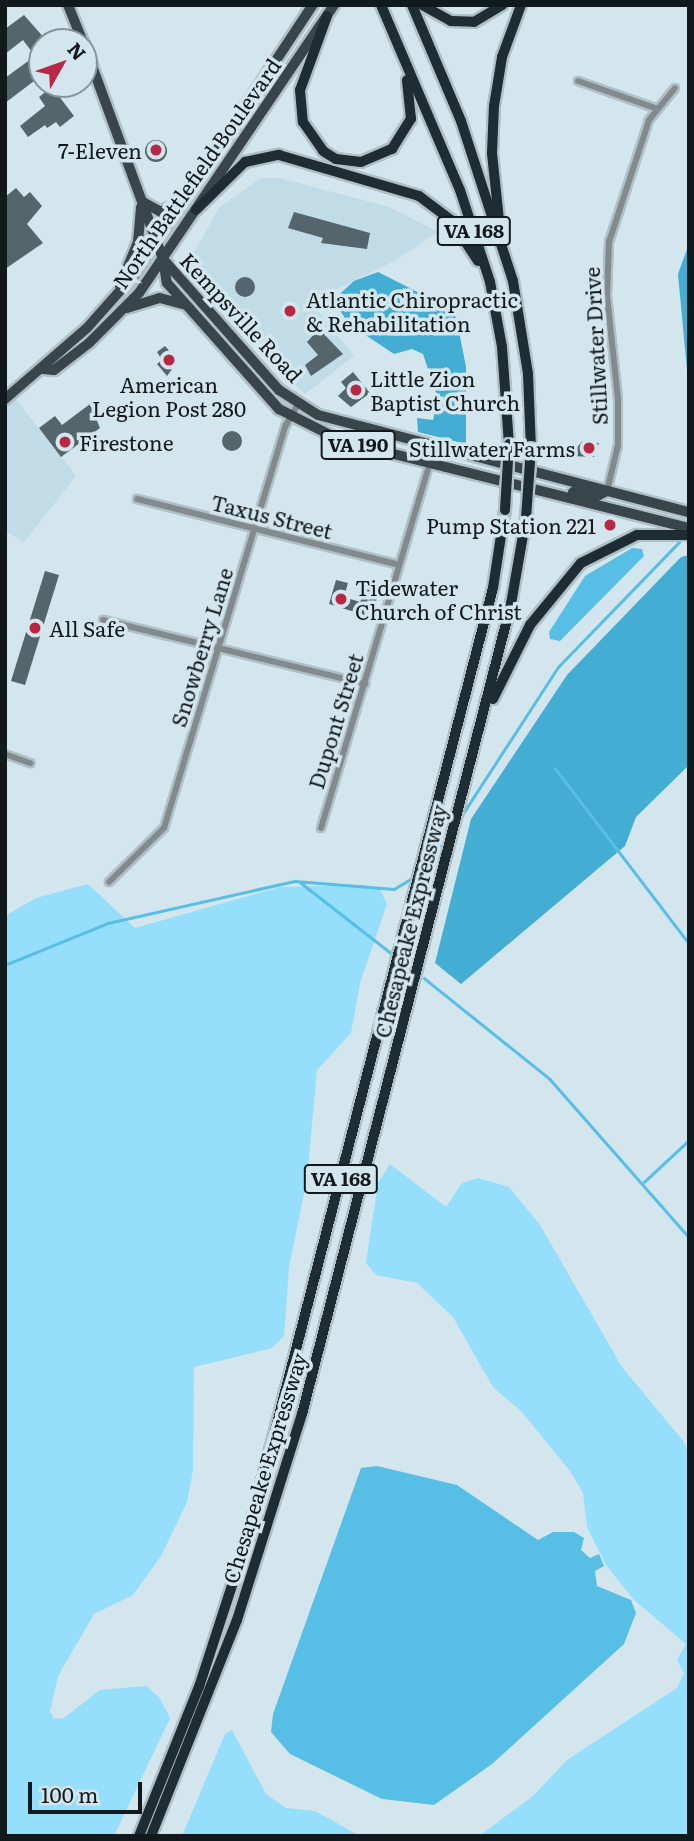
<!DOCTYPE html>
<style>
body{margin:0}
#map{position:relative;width:694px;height:1841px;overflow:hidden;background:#d3e5ed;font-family:Literata,serif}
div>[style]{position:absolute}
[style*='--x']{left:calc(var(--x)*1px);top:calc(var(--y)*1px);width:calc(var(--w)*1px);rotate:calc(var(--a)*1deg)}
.built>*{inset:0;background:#c1dbe7}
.green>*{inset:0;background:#95defc}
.forest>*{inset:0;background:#43add4}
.water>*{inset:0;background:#57bfe6}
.stream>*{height:2.5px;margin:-1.25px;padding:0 1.25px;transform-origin:1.25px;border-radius:1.25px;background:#57bfe6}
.building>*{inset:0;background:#55656c}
.round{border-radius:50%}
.roads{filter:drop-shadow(2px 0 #b0c0c7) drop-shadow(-2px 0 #b0c0c7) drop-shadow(0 2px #b0c0c7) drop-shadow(0 -2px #b0c0c7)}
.minor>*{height:6px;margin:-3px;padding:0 3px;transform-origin:3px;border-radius:3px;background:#838a8e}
.primary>*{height:10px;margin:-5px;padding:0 5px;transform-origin:5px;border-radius:5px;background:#38454a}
.motorway>*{height:10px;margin:-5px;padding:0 5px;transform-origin:5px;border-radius:5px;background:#1e2d33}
.bridges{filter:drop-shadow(2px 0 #b0c0c7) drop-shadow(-2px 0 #b0c0c7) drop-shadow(0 2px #b0c0c7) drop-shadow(0 -2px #b0c0c7)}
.motorway-bridge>*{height:10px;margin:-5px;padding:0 5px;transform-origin:5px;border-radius:5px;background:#1e2d33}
.dots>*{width:19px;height:19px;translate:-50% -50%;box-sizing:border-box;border:4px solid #d3e5ed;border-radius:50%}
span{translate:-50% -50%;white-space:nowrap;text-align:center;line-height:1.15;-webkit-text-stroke:7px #d3e5ed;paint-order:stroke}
.shield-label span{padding:2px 5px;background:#d3e5ed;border:2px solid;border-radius:5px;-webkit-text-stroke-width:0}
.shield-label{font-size:19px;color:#12191c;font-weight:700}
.poi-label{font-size:21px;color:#12191c}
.right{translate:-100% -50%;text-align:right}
.left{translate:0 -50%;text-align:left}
.street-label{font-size:21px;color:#12191c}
.frame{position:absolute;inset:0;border:7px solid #12191c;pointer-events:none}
.north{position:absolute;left:28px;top:28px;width:70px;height:70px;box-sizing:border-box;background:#d3e5ed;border:2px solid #869399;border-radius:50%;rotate:50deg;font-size:19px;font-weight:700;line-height:28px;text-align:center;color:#12191c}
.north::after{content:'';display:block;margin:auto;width:24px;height:32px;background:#b82743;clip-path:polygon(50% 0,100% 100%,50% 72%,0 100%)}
.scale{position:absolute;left:28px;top:1782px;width:114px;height:32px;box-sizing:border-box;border:4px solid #12191c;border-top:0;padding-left:9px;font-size:21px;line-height:24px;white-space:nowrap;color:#12191c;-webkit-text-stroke:5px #d3e5ed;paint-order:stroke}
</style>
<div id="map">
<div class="built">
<i style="clip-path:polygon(261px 178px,280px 178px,389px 207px,438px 232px,396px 260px,311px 302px,354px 356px,305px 394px,267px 359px,187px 265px,219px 208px)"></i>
<i style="clip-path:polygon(12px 394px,76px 476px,24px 542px,5px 531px,5px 399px)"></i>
</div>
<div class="green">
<i style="clip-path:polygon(88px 884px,135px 928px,280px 887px,363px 885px,380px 889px,387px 904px,360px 983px,351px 1033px,317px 1070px,307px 1179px,289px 1267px,284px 1336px,272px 1348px,194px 1367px,193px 1470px,187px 1502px,161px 1556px,133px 1595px,94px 1614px,58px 1676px,50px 1711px,54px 1719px,64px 1718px,100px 1690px,146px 1686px,159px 1697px,170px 1718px,114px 1836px,5px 1836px,5px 916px,36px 898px)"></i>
<i style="clip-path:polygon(390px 1164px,446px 1207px,462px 1183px,478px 1178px,509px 1187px,540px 1225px,622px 1367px,684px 1442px,689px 1455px,689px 1836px,479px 1836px,533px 1796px,567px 1760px,677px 1688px,684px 1673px,677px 1660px,686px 1644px,633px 1599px,606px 1565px,587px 1527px,583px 1493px,570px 1471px,522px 1412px,493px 1387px,453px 1317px,417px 1283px,376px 1275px,366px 1263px,378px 1183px)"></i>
<i style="clip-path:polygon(232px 1730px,266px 1794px,286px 1808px,315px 1811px,360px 1836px,182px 1836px,225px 1734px)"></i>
</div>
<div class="forest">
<i style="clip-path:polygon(689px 244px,689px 392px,678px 274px)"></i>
<i style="clip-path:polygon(378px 272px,455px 311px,466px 367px,466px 444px,418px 432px,417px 418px,433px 420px,438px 399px,423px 354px,412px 349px,394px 354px,349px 324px,333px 300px,354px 281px)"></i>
<i style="clip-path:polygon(689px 555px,689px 765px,636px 817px,625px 846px,461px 984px,435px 963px,471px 819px,567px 675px,681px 557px)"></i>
</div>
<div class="water">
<i style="clip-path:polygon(632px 548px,642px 549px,644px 556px,560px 641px,550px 639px,549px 632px,585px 576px)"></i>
<i style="clip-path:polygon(377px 1466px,457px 1485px,538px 1540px,553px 1532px,574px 1532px,584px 1538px,581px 1550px,590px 1558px,599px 1554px,604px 1566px,595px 1571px,597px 1586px,631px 1600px,636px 1613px,624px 1644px,492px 1764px,434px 1805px,382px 1799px,290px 1754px,271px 1732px,273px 1714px,361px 1468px)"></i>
</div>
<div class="stream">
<i style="--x:689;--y:359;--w:9;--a:90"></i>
<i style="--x:555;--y:768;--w:220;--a:52.6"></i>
<i style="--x:460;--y:818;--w:180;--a:-57"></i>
<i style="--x:558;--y:667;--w:174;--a:-45.9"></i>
<i style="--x:431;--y:857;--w:22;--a:-54"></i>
<i style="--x:300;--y:882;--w:115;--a:38"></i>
<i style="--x:404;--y:963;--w:8;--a:40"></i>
<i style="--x:5;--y:965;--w:111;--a:-22.2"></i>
<i style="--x:108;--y:923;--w:192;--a:-12.7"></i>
<i style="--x:295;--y:881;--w:99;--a:4.6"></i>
<i style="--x:394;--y:889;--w:23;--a:-31"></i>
<i style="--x:424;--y:978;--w:161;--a:38.7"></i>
<i style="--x:550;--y:1079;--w:210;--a:48.7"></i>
<i style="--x:644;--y:1182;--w:62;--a:-43"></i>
</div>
<div class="building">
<i style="clip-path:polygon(24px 15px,46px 40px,42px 75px,5px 103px,5px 78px,35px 56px,23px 40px,5px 54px,5px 29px)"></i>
<i style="clip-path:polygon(52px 87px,74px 116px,60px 127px,56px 122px,47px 128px,45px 125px,28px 137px,20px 126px,45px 106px,39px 97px)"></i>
<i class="round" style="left:145px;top:140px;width:22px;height:22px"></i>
<i style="clip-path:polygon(16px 188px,24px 197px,30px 192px,42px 206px,27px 224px,43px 243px,5px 269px,5px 197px)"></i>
<i style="clip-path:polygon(294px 212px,370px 233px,367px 249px,321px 243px,323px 238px,288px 228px)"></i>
<i class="round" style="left:235px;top:277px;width:20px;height:20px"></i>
<i style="clip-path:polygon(319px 329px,343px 354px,311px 376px,305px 365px,318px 355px,307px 342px)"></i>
<i style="clip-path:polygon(165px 346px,178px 361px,167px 376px,157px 364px,162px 360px,157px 352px)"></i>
<i style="clip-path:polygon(353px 372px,370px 393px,351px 407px,338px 396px,346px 388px,341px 382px)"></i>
<i style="clip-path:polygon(90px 404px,100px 428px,61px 457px,39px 428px,55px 416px,62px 425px)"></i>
<i class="round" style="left:222px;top:431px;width:20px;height:20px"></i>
<i style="clip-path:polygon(582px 441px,599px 443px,594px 457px,571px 456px)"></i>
<i style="clip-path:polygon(45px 571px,59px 575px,25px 685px,11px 681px)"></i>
<i style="clip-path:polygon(336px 580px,348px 583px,344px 597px,360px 602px,367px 589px,379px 592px,371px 617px,329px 604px)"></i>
</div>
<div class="roads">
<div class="minor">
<i style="--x:578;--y:81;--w:82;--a:19.3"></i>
<i style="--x:607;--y:491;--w:47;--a:-76.6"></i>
<i style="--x:618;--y:445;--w:46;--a:-90"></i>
<i style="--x:618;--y:399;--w:104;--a:-96.1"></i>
<i style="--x:607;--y:296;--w:54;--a:-87.9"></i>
<i style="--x:609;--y:242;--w:128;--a:-71.8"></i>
<i style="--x:649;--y:120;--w:41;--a:-50.9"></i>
<i style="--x:137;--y:499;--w:270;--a:14.1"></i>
<i style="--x:103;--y:620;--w:270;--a:13.7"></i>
<i style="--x:5;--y:754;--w:27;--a:20"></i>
<i style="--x:321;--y:828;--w:381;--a:-73.4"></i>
<i style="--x:109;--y:882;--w:77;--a:-44.5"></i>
<i style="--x:164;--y:828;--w:421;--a:-73.2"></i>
<i style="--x:286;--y:425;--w:24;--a:-60"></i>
</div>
<div class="primary">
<i style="--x:68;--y:5;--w:40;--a:68"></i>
<i style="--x:84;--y:44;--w:229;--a:69.8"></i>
<i style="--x:163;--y:259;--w:24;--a:81"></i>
<i style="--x:167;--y:283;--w:169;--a:48.4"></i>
<i style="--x:279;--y:409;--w:71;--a:26.9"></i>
<i style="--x:342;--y:441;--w:358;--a:14.1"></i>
<i style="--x:143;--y:202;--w:21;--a:29"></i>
<i style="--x:161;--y:212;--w:26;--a:-29"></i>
<i style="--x:163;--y:259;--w:175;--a:48.5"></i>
<i style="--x:279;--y:390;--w:46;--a:32.7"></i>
<i style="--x:318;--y:415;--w:383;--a:14.7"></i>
<i style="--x:120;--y:286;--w:48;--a:-67.8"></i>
<i style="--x:138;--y:242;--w:35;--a:-85"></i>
<i style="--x:127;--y:308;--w:34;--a:-17"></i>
<i style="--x:160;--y:298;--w:24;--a:15"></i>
<i style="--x:43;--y:369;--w:11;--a:5"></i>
<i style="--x:54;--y:370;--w:44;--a:-37.6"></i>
<i style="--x:89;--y:343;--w:71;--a:-45"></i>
<i style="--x:139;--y:293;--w:348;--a:-55.9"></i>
<i style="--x:5;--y:399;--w:108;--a:-40.9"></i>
<i style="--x:87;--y:328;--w:71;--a:-48.4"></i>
<i style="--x:134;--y:275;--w:324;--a:-56.5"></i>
<i style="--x:573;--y:492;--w:24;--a:9"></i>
<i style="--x:597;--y:496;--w:11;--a:-27"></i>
</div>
<div class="motorway">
<i style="--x:381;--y:5;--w:201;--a:66.9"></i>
<i style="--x:460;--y:190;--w:97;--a:71.9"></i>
<i style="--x:490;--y:282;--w:66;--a:79.5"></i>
<i style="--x:502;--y:347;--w:97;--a:85.9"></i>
<i style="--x:412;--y:5;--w:126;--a:67.1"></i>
<i style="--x:461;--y:121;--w:168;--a:72"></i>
<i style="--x:513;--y:281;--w:94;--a:80.8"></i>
<i style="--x:528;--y:374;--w:74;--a:87.7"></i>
<i style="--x:422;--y:5;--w:33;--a:29"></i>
<i style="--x:451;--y:21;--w:23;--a:2"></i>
<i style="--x:474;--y:22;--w:33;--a:-31"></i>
<i style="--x:327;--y:16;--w:79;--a:110"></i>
<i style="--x:300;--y:90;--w:32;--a:85"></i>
<i style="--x:303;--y:122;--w:35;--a:55"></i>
<i style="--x:323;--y:151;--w:15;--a:32"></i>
<i style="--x:336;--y:159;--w:25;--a:7"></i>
<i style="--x:361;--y:162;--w:34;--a:-23"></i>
<i style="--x:392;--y:149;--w:36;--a:-58"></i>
<i style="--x:411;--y:119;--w:39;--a:-96"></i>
<i style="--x:196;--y:210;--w:69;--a:-44.4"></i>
<i style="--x:245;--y:162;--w:35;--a:-12"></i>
<i style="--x:279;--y:155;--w:146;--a:16.3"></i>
<i style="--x:419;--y:196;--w:40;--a:37"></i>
<i style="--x:451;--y:220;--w:49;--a:56.6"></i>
<i style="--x:499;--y:220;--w:67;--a:-96"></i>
<i style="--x:492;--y:153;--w:47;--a:-87.6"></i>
<i style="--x:494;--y:106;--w:50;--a:-80.7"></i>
<i style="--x:502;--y:57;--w:55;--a:-69.9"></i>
<i style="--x:493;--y:699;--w:83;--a:-63.4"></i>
<i style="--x:530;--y:625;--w:80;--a:-50.6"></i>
<i style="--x:581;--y:563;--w:63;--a:-26.6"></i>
<i style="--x:637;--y:535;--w:52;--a:0"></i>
<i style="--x:139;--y:1836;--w:161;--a:-68.1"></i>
<i style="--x:199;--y:1687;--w:156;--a:-72"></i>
<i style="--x:247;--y:1539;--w:982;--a:-75.5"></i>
<i style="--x:493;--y:588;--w:79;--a:-81.3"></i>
<i style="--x:151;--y:1836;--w:232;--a:-68.3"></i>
<i style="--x:237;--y:1620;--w:216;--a:-72.5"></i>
<i style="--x:302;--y:1414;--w:837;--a:-75.53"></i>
<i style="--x:511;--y:604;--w:87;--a:-80.1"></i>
</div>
</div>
<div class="bridges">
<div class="motorway-bridge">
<i style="--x:505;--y:510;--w:66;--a:-86.5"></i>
<i style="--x:526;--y:518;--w:70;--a:-85.9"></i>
</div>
</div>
<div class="dots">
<i style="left:156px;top:150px;background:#b82743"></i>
<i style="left:290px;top:311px;background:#b82743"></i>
<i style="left:169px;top:360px;background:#b82743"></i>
<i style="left:356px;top:390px;background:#b82743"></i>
<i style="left:65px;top:442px;background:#b82743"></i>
<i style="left:589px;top:448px;background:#b82743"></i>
<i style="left:610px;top:525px;background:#b82743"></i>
<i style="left:341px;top:599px;background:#b82743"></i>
<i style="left:35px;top:628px;background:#b82743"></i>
</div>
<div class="shield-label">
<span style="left:474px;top:231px">VA 168</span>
<span style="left:358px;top:445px">VA 190</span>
<span style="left:341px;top:1179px">VA 168</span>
</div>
<div class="poi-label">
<span class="right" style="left:142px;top:150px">7-Eleven</span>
<span class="left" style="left:306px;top:311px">Atlantic Chiropractic<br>&amp; Rehabilitation</span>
<span class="left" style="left:370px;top:390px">Little Zion<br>Baptist Church</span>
<span style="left:169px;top:396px">American<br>Legion Post 280</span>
<span class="left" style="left:79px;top:442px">Firestone</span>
<span class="right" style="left:575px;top:448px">Stillwater Farms</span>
<span class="right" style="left:596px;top:525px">Pump Station 221</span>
<span class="left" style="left:355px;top:599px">Tidewater<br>Church of Christ</span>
<span class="left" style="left:49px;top:628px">All Safe</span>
</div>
<div class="street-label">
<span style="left:196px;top:173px;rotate:-55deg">North Battlefield Boulevard</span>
<span style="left:242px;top:317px;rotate:47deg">Kempsville Road</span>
<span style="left:595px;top:346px;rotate:-93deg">Stillwater Drive</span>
<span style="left:272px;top:516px;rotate:14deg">Taxus Street</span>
<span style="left:201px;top:647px;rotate:-73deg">Snowberry Lane</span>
<span style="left:335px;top:721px;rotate:-73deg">Dupont Street</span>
<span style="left:410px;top:921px;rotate:-76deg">Chesapeake Expressway</span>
<span style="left:264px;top:1468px;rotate:-73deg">Chesapeake Expressway</span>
</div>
<div class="frame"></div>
<div class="north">N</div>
<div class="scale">100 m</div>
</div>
